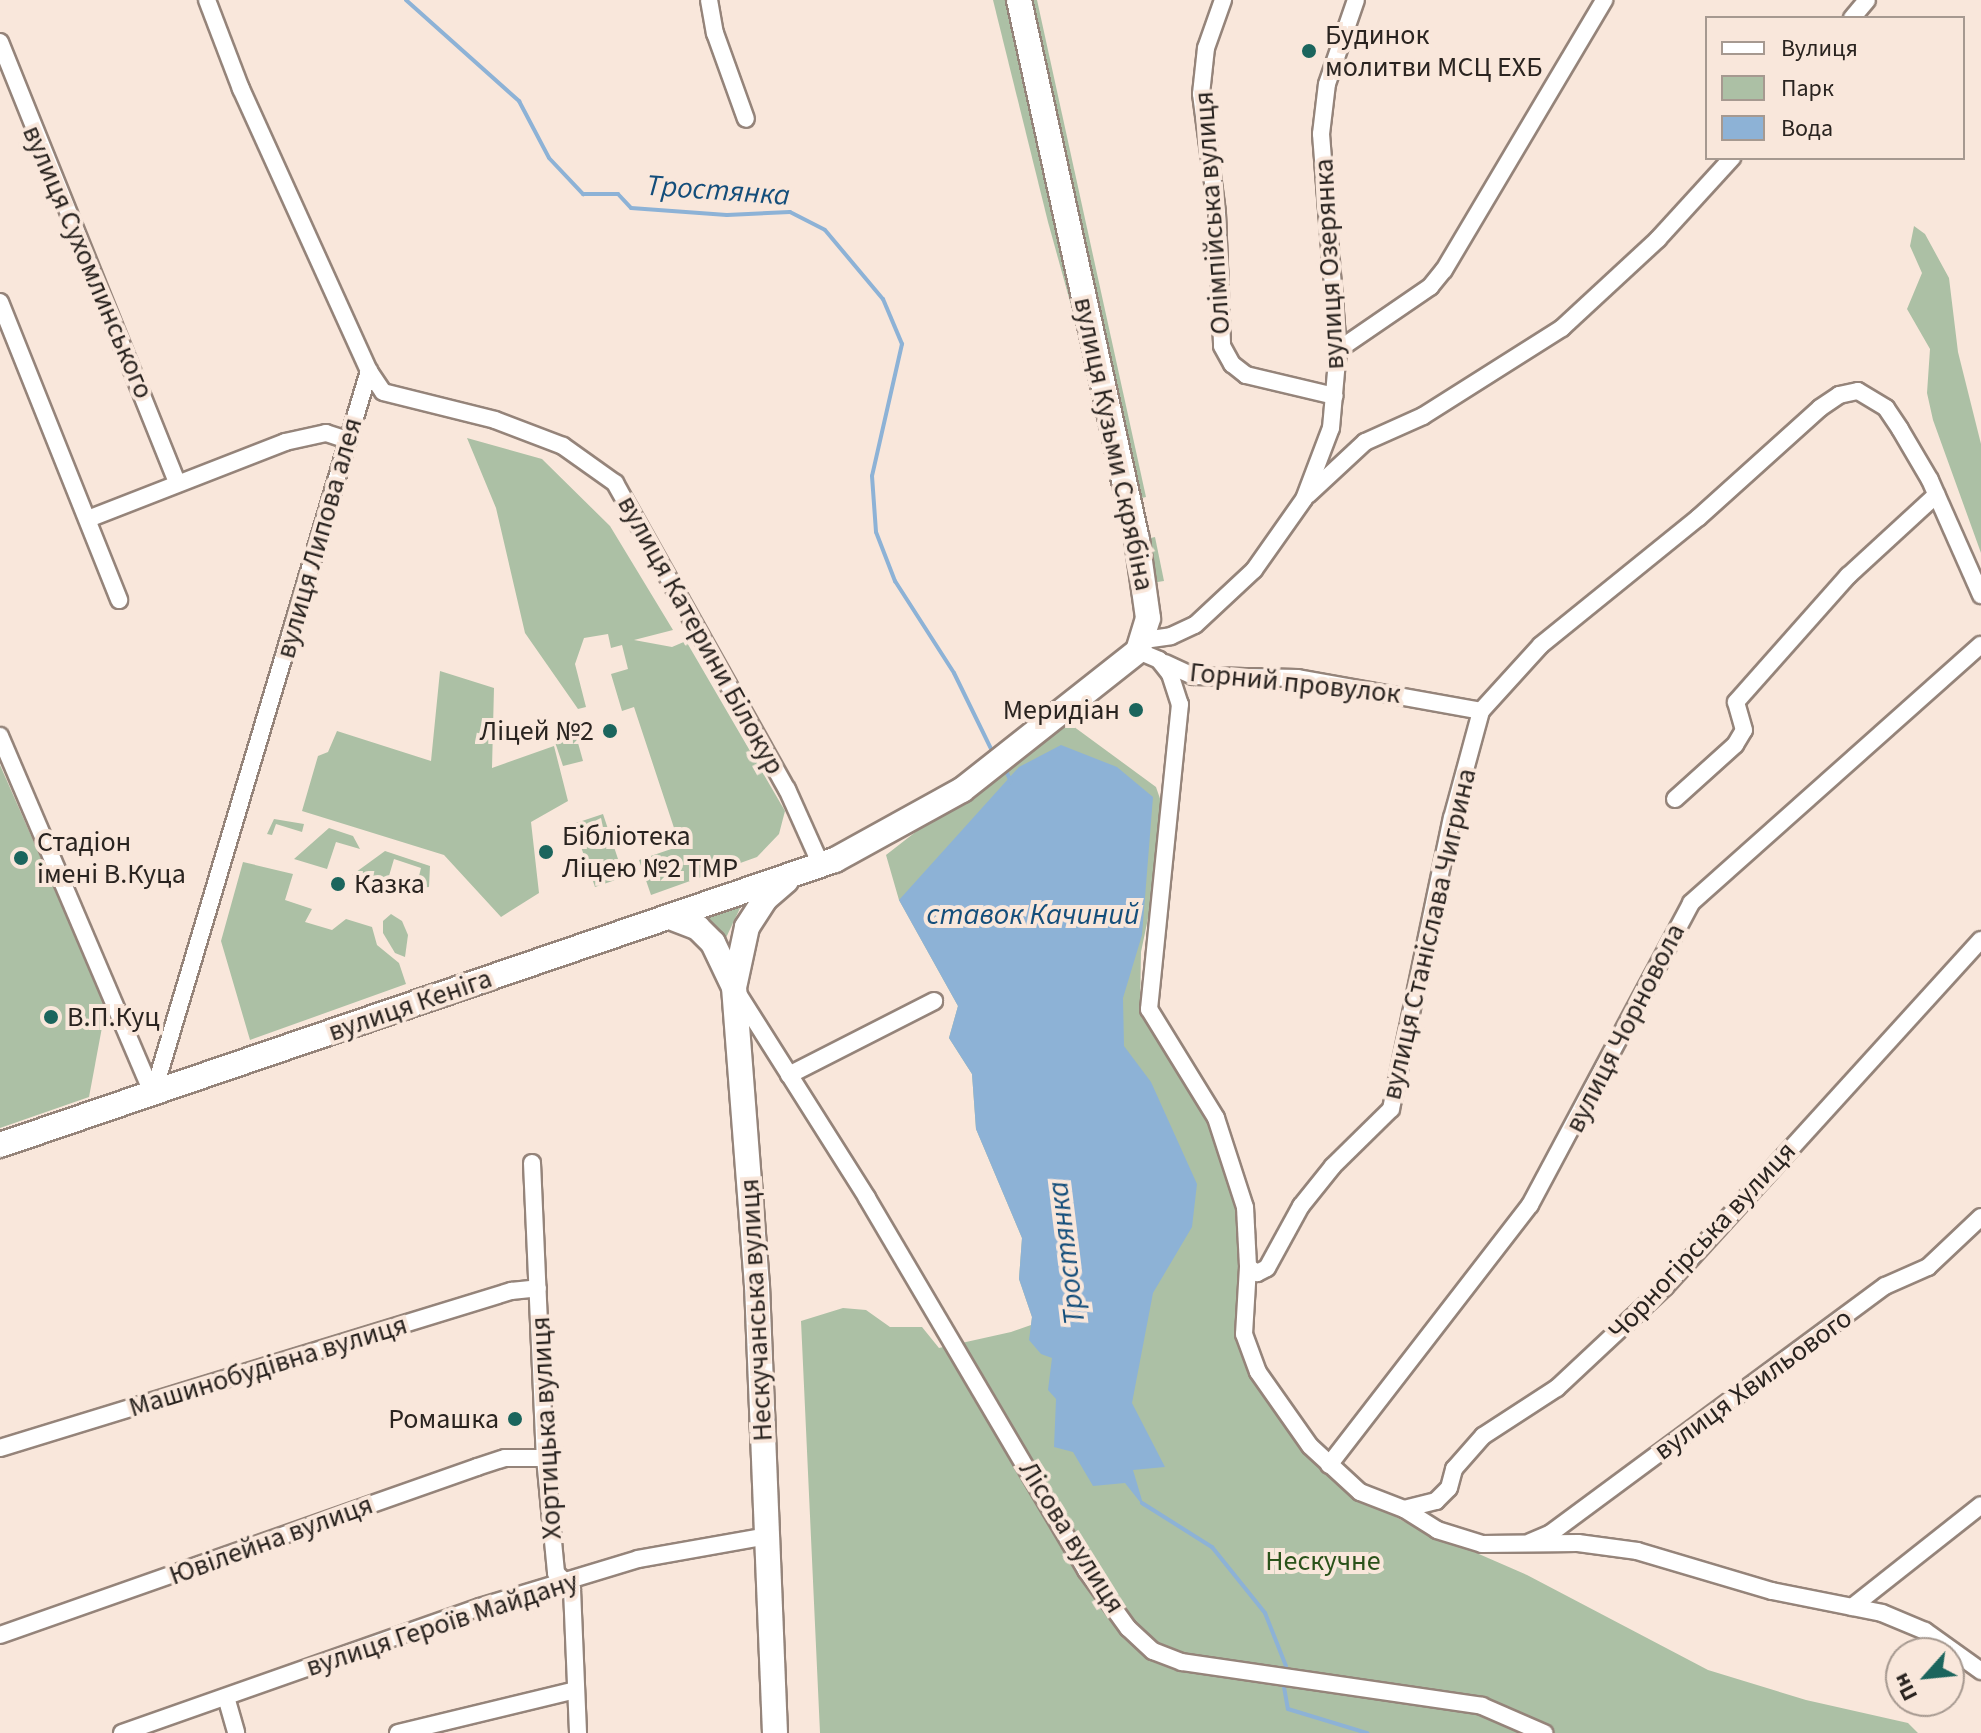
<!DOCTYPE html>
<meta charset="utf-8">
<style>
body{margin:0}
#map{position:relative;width:1981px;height:1733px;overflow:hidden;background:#f9e7db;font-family:"Source Sans 3",sans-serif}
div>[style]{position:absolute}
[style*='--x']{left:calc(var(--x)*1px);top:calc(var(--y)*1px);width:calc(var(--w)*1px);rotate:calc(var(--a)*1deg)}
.green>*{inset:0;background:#acc0a5}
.water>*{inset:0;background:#8db2d6}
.stream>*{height:4px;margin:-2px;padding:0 2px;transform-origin:2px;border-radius:2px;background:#8db2d6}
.roads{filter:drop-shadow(2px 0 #95847a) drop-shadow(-2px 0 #95847a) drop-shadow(0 2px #95847a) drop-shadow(0 -2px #95847a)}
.street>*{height:16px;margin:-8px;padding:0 8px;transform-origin:8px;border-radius:8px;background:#fff}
.secondary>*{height:24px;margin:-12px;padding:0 12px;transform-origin:12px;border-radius:12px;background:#fff}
.dots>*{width:22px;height:22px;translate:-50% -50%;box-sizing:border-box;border:4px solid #f9e7db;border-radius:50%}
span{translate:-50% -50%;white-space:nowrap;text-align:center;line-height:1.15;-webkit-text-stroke:8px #f9e7db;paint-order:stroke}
.poi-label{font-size:28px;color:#2a2420}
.left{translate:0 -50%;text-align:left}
.right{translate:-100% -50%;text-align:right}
.street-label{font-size:28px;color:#2a2420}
.park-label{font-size:28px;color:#2a521a}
.water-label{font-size:30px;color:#144e7b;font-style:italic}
.legend{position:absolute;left:1705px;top:16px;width:260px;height:144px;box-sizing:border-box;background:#f9e7db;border:2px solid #a69990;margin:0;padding:10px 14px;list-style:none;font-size:24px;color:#2a2420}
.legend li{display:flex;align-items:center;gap:16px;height:40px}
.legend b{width:40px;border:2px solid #a69990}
.north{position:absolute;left:1885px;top:1637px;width:80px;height:80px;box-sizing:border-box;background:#f9e7db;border:2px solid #a69990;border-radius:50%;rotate:243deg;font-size:22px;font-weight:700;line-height:32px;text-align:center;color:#2a2420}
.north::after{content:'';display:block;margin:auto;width:28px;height:36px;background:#1b655d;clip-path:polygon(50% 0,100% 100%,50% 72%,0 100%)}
</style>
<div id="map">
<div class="green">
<i style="clip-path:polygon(993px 0,1010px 0,1092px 381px,1048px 222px)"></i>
<i style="clip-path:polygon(1023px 0,1037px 0,1146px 497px,1133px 500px)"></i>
<i style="clip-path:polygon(1914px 226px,1925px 234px,1949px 278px,1958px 352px,1981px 444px,1981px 553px,1933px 420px,1927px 393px,1930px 349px,1907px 309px,1922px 273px,1910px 246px)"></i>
<i style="clip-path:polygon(467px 438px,542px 459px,610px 526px,673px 630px,634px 640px,672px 647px,686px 641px,785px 811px,779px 834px,757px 857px,651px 895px,639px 860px,680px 846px,634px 707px,622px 711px,611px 674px,628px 669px,622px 645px,611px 648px,608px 634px,584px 638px,575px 664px,586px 707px,578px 709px,525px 633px,496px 508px)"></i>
<i style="clip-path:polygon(1155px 537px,1164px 581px,1151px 583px,1142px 540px)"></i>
<i style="clip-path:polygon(440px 671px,494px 688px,492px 768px,554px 746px,568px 801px,531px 822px,539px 893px,501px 917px,444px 855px,302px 811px,318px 756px,328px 752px,337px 731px,431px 761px)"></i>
<i style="clip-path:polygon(1062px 718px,1156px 787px,1168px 822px,1141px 952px,1140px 1013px,1217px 1127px,1240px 1211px,1239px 1324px,1245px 1356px,1294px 1438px,1332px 1479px,1403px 1521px,1527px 1575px,1708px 1670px,1806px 1700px,1908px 1723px,1918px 1733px,820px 1733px,801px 1321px,843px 1308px,866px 1310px,890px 1327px,922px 1327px,939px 1348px,1011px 1332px,1031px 1325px,1032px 1317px,1019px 1279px,1022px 1238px,976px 1129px,972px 1074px,949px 1038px,958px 1006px,899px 900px,886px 855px)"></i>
<i style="clip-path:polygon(575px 732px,583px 761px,563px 766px,554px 739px)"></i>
<i style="clip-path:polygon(0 765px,106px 1006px,89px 1097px,0 1128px)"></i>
<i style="clip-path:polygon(603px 814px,624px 877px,595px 887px,573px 824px)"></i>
<i style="clip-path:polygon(274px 819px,304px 824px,302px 832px,276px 824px,272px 835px,267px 834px)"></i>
<i style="clip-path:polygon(329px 828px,353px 836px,360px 849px,336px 842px,327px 869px,294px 859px)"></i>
<i style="clip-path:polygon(385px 851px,430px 866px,429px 887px,416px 888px,421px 868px,394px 859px,386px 886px,352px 875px)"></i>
<i style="clip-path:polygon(243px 862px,293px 874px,285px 900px,312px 909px,305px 922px,332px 930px,346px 919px,372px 927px,377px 945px,399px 963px,406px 984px,250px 1040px,221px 941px)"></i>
<i style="clip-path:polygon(742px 904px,724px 942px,702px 917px)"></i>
<i style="clip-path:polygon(391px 914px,402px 921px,408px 935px,405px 957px,395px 953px,383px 933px,383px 921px)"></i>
</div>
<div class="water">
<i style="clip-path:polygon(1061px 745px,1117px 767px,1153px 797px,1142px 935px,1123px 998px,1124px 1046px,1151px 1082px,1197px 1184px,1192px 1227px,1153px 1293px,1132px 1403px,1165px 1467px,1133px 1470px,1144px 1507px,1125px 1483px,1093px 1486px,1073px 1452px,1054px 1447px,1056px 1399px,1048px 1390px,1052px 1358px,1041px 1354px,1029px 1340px,1032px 1317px,1019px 1279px,1022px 1238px,976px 1129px,972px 1074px,949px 1038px,958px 1006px,899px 900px,1019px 767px)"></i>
</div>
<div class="stream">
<i style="--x:406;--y:0;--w:152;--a:41.8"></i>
<i style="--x:519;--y:101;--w:64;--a:62.2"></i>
<i style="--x:549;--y:158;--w:50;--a:46.6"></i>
<i style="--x:583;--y:194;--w:35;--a:0"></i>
<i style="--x:618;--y:194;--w:19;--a:47"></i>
<i style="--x:631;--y:208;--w:96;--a:4.2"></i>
<i style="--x:727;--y:215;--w:63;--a:-2.7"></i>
<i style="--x:790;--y:212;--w:39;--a:27"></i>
<i style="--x:825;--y:230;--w:90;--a:50"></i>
<i style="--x:883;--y:299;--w:49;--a:67.1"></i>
<i style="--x:902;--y:344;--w:135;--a:102.8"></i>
<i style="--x:872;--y:476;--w:56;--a:85.9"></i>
<i style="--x:876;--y:532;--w:53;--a:68.8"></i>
<i style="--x:895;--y:581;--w:109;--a:57.3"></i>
<i style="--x:954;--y:673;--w:89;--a:64"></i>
<i style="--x:1007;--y:773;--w:10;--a:66"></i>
<i style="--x:1142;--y:1503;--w:83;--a:32.2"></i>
<i style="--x:1212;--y:1547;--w:85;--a:51.2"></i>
<i style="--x:1265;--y:1613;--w:57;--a:68.4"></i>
<i style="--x:1284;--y:1687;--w:22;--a:80"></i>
<i style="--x:1288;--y:1709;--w:83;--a:16.9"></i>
</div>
<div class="roads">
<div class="street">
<i style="--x:709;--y:0;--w:34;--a:80"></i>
<i style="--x:715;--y:33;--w:91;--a:70.2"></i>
<i style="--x:1223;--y:0;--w:51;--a:109.5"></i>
<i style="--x:1206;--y:48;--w:46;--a:96.2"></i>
<i style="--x:1201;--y:94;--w:120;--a:82.3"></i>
<i style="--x:1217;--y:213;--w:133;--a:87.8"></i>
<i style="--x:1222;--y:346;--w:21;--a:61"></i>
<i style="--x:1232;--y:364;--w:18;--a:38"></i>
<i style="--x:1246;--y:375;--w:91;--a:13.3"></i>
<i style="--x:1852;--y:18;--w:23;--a:-50"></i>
<i style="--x:0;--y:42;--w:474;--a:68.1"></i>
<i style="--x:0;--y:302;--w:321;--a:68.2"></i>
<i style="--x:1338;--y:350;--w:112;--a:-34.4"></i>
<i style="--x:1430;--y:287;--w:22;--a:-51"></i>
<i style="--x:1444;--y:270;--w:314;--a:-59.3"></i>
<i style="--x:369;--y:371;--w:25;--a:56"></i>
<i style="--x:383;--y:392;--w:115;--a:14"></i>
<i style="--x:495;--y:420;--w:73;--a:20.9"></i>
<i style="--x:563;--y:446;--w:64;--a:35.4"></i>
<i style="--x:615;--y:483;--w:351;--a:60.7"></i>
<i style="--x:787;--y:789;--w:83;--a:65.9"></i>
<i style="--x:1308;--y:495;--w:78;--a:-42.9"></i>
<i style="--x:1365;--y:442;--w:64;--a:-24.1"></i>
<i style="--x:1423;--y:416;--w:165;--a:-32.3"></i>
<i style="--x:1562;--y:328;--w:131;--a:-42.8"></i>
<i style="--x:1658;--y:239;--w:110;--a:-47.6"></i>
<i style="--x:88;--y:519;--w:212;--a:-21.3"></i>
<i style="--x:285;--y:442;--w:42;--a:-12.4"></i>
<i style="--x:326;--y:433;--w:23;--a:18"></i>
<i style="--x:1144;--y:640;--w:27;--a:-8"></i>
<i style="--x:1171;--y:636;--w:26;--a:-25"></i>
<i style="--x:1195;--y:625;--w:81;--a:-43"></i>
<i style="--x:1254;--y:570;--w:87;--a:-54.8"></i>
<i style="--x:1304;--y:499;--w:76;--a:-69.2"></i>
<i style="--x:1331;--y:428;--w:78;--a:-84.9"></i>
<i style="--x:1338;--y:350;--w:217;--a:-94.5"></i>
<i style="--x:1321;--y:134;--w:50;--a:-83.2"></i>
<i style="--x:1327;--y:84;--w:89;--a:-71"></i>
<i style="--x:1138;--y:651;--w:23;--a:23"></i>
<i style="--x:1159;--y:660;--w:18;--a:52"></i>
<i style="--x:1170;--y:674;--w:32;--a:72"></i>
<i style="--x:1180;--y:704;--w:307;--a:95.8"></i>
<i style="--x:1149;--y:1009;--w:128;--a:58.4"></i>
<i style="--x:1216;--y:1118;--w:94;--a:72"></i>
<i style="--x:1245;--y:1207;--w:60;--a:87.1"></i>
<i style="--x:1248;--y:1267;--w:11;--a:34"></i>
<i style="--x:1257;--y:1273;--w:11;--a:-27"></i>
<i style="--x:1267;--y:1268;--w:71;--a:-61.3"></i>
<i style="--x:1301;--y:1206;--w:51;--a:-51.3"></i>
<i style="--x:1333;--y:1166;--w:81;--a:-44.5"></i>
<i style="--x:1391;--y:1109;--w:297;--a:-78.2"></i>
<i style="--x:1452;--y:818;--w:111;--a:-74.8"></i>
<i style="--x:1481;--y:711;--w:89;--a:-47.7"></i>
<i style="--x:1541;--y:645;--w:202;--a:-39"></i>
<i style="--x:1698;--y:518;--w:164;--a:-42"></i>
<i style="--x:1820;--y:408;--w:23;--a:-34"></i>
<i style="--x:1839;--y:395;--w:19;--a:-12"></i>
<i style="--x:1858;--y:391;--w:33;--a:31"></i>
<i style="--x:1886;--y:408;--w:25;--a:56"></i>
<i style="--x:1900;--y:429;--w:59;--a:59.5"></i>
<i style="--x:1930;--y:480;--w:126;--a:66.1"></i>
<i style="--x:1165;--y:663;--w:31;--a:25"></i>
<i style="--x:1193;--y:676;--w:105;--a:1.1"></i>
<i style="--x:1298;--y:678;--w:186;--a:10.2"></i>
<i style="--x:0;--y:736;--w:389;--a:66.9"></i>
<i style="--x:1675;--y:799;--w:81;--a:-42"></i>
<i style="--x:1735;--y:745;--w:17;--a:-59"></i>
<i style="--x:1744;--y:730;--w:29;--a:-106"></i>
<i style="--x:1736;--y:702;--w:169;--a:-48.4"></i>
<i style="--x:1848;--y:576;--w:120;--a:-42.6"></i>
<i style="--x:737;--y:992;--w:244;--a:57.7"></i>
<i style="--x:867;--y:1198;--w:432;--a:59.5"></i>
<i style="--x:1086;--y:1570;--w:72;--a:54.1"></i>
<i style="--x:1128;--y:1628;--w:34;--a:43"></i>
<i style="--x:1153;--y:1651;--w:31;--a:21"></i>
<i style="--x:1182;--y:1662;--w:303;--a:8.3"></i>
<i style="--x:1482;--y:1706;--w:68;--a:23.5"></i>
<i style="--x:789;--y:1075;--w:163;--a:-27"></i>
<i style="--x:153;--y:1094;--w:755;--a:-73.37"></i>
<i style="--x:369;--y:371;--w:310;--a:-114.4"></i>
<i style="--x:241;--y:89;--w:95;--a:-110.9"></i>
<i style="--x:532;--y:1163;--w:295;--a:87.5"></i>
<i style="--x:545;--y:1458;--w:116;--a:84.5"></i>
<i style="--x:556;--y:1573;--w:23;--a:45"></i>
<i style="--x:572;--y:1589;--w:144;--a:87.6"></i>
<i style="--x:1248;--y:1267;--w:67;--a:93.4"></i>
<i style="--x:1244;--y:1334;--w:40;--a:69.8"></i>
<i style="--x:1258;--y:1372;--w:90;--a:54.9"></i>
<i style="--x:1310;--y:1446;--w:68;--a:42.6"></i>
<i style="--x:1360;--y:1492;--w:47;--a:21.1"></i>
<i style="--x:1404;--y:1509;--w:39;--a:32"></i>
<i style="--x:1437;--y:1530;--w:47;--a:17.3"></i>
<i style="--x:1482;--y:1544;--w:96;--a:-0.6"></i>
<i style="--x:1578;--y:1543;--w:60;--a:7.7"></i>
<i style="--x:1637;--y:1551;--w:141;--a:16.5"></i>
<i style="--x:1772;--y:1591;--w:112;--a:11.3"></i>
<i style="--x:1882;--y:1613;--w:47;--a:22.7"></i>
<i style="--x:1925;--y:1631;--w:69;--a:35.5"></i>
<i style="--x:0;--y:1448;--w:535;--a:-17.08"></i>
<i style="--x:511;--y:1291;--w:27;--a:-6"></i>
<i style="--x:1329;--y:1465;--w:329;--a:-52.3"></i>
<i style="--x:1530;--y:1205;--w:342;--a:-61.9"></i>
<i style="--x:1691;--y:903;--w:388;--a:-41.7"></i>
<i style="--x:1404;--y:1509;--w:33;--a:-14"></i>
<i style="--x:1436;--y:1501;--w:18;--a:-45"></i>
<i style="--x:1449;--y:1488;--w:20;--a:-75"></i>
<i style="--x:1454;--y:1469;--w:44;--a:-48.7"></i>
<i style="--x:1483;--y:1436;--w:88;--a:-33"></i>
<i style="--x:1557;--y:1388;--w:148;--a:-43.1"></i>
<i style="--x:1665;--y:1287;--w:469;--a:-47.7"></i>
<i style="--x:1530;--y:1542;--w:23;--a:-23"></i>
<i style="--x:1551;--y:1533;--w:415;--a:-36.5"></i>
<i style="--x:1885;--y:1286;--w:47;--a:-23.8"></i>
<i style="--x:1928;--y:1267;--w:73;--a:-43.3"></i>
<i style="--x:1852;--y:1607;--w:164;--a:-38.3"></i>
<i style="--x:0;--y:1635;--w:506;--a:-19.4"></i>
<i style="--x:477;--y:1467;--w:29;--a:-18"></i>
<i style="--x:505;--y:1458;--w:40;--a:0"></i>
<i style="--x:226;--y:1697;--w:37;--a:74"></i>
<i style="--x:122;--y:1733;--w:380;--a:-19.4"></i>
<i style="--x:480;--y:1607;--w:165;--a:-16.9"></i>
<i style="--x:638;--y:1559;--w:131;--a:-10.1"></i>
<i style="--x:398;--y:1733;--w:183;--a:-13.6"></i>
</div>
<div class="secondary">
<i style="--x:670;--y:917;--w:30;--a:21"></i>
<i style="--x:698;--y:928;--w:21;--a:45"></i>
<i style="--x:713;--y:943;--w:49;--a:64.5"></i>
<i style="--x:734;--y:987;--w:299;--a:85.6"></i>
<i style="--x:757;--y:1285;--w:448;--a:87.7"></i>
<i style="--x:735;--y:983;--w:57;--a:-77.9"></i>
<i style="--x:747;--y:927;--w:33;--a:-57"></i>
<i style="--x:765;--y:899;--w:28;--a:-41"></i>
<i style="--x:0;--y:1145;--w:882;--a:-18.85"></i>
<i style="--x:835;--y:860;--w:145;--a:-28.9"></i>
<i style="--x:962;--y:790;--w:224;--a:-38.3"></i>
<i style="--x:1138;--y:651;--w:34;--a:-73"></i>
<i style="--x:1148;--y:618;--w:79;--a:-98"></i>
<i style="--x:1137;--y:540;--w:553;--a:-102.33"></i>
</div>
</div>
<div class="dots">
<i style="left:1309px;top:51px;background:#1b655d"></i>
<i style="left:1136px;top:710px;background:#1b655d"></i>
<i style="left:610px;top:731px;background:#1b655d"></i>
<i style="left:546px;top:852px;background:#1b655d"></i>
<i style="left:21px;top:858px;background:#1b655d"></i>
<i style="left:338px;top:884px;background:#1b655d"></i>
<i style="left:51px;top:1017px;background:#1b655d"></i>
<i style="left:515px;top:1419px;background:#1b655d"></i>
</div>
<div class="poi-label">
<span class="left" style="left:1325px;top:51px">Будинок<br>молитви МСЦ ЕХБ</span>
<span class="right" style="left:1120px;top:710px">Меридіан</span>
<span class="right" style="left:594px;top:731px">Ліцей №2</span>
<span class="left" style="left:562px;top:852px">Бібліотека<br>Ліцею №2 ТМР</span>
<span class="left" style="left:37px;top:858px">Стадіон<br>імені В.Куца</span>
<span class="left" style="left:354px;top:884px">Казка</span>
<span class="left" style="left:67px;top:1017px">В.П.Куц</span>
<span class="right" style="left:499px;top:1419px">Ромашка</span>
</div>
<div class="street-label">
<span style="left:1212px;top:213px;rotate:-94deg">Олімпійська вулиця</span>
<span style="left:88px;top:262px;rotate:67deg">вулиця Сухомлинського</span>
<span style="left:1329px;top:264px;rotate:-93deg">вулиця Озерянка</span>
<span style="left:1114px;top:444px;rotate:78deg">вулиця Кузьми Скрябіна</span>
<span style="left:319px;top:538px;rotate:-74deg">вулиця Липова алея</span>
<span style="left:701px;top:635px;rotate:61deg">вулиця Катерини Білокур</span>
<span style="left:1295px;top:683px;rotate:6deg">Горний провулок</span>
<span style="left:1429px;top:934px;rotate:-77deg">вулиця Станіслава Чигрина</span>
<span style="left:410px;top:1005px;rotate:-19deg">вулиця Кеніга</span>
<span style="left:1625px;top:1028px;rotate:-63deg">вулиця Чорновола</span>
<span style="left:1702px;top:1241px;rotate:-47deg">Чорногірська вулиця</span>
<span style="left:756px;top:1310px;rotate:-93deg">Нескучанська вулиця</span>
<span style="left:268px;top:1366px;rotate:-17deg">Машинобудівна вулиця</span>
<span style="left:1753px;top:1384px;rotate:-36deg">вулиця Хвильового</span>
<span style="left:546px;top:1428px;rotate:-93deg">Хортицька вулиця</span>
<span style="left:1072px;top:1537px;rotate:58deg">Лісова вулиця</span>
<span style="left:271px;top:1540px;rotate:-20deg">Ювілейна вулиця</span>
<span style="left:442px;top:1624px;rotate:-18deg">вулиця Героїв Майдану</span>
</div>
<div class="park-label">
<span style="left:1323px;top:1561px">Нескучне</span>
</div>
<div class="water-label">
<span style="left:718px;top:191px;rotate:4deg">Тростянка</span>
<span style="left:1033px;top:915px">ставок Качиний</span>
<span style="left:1067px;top:1253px;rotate:-97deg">Тростянка</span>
</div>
<ul class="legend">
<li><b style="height:10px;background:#fff"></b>Вулиця</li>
<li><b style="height:22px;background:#acc0a5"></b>Парк</li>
<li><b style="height:22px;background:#8db2d6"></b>Вода</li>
</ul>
<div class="north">Пн</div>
</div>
